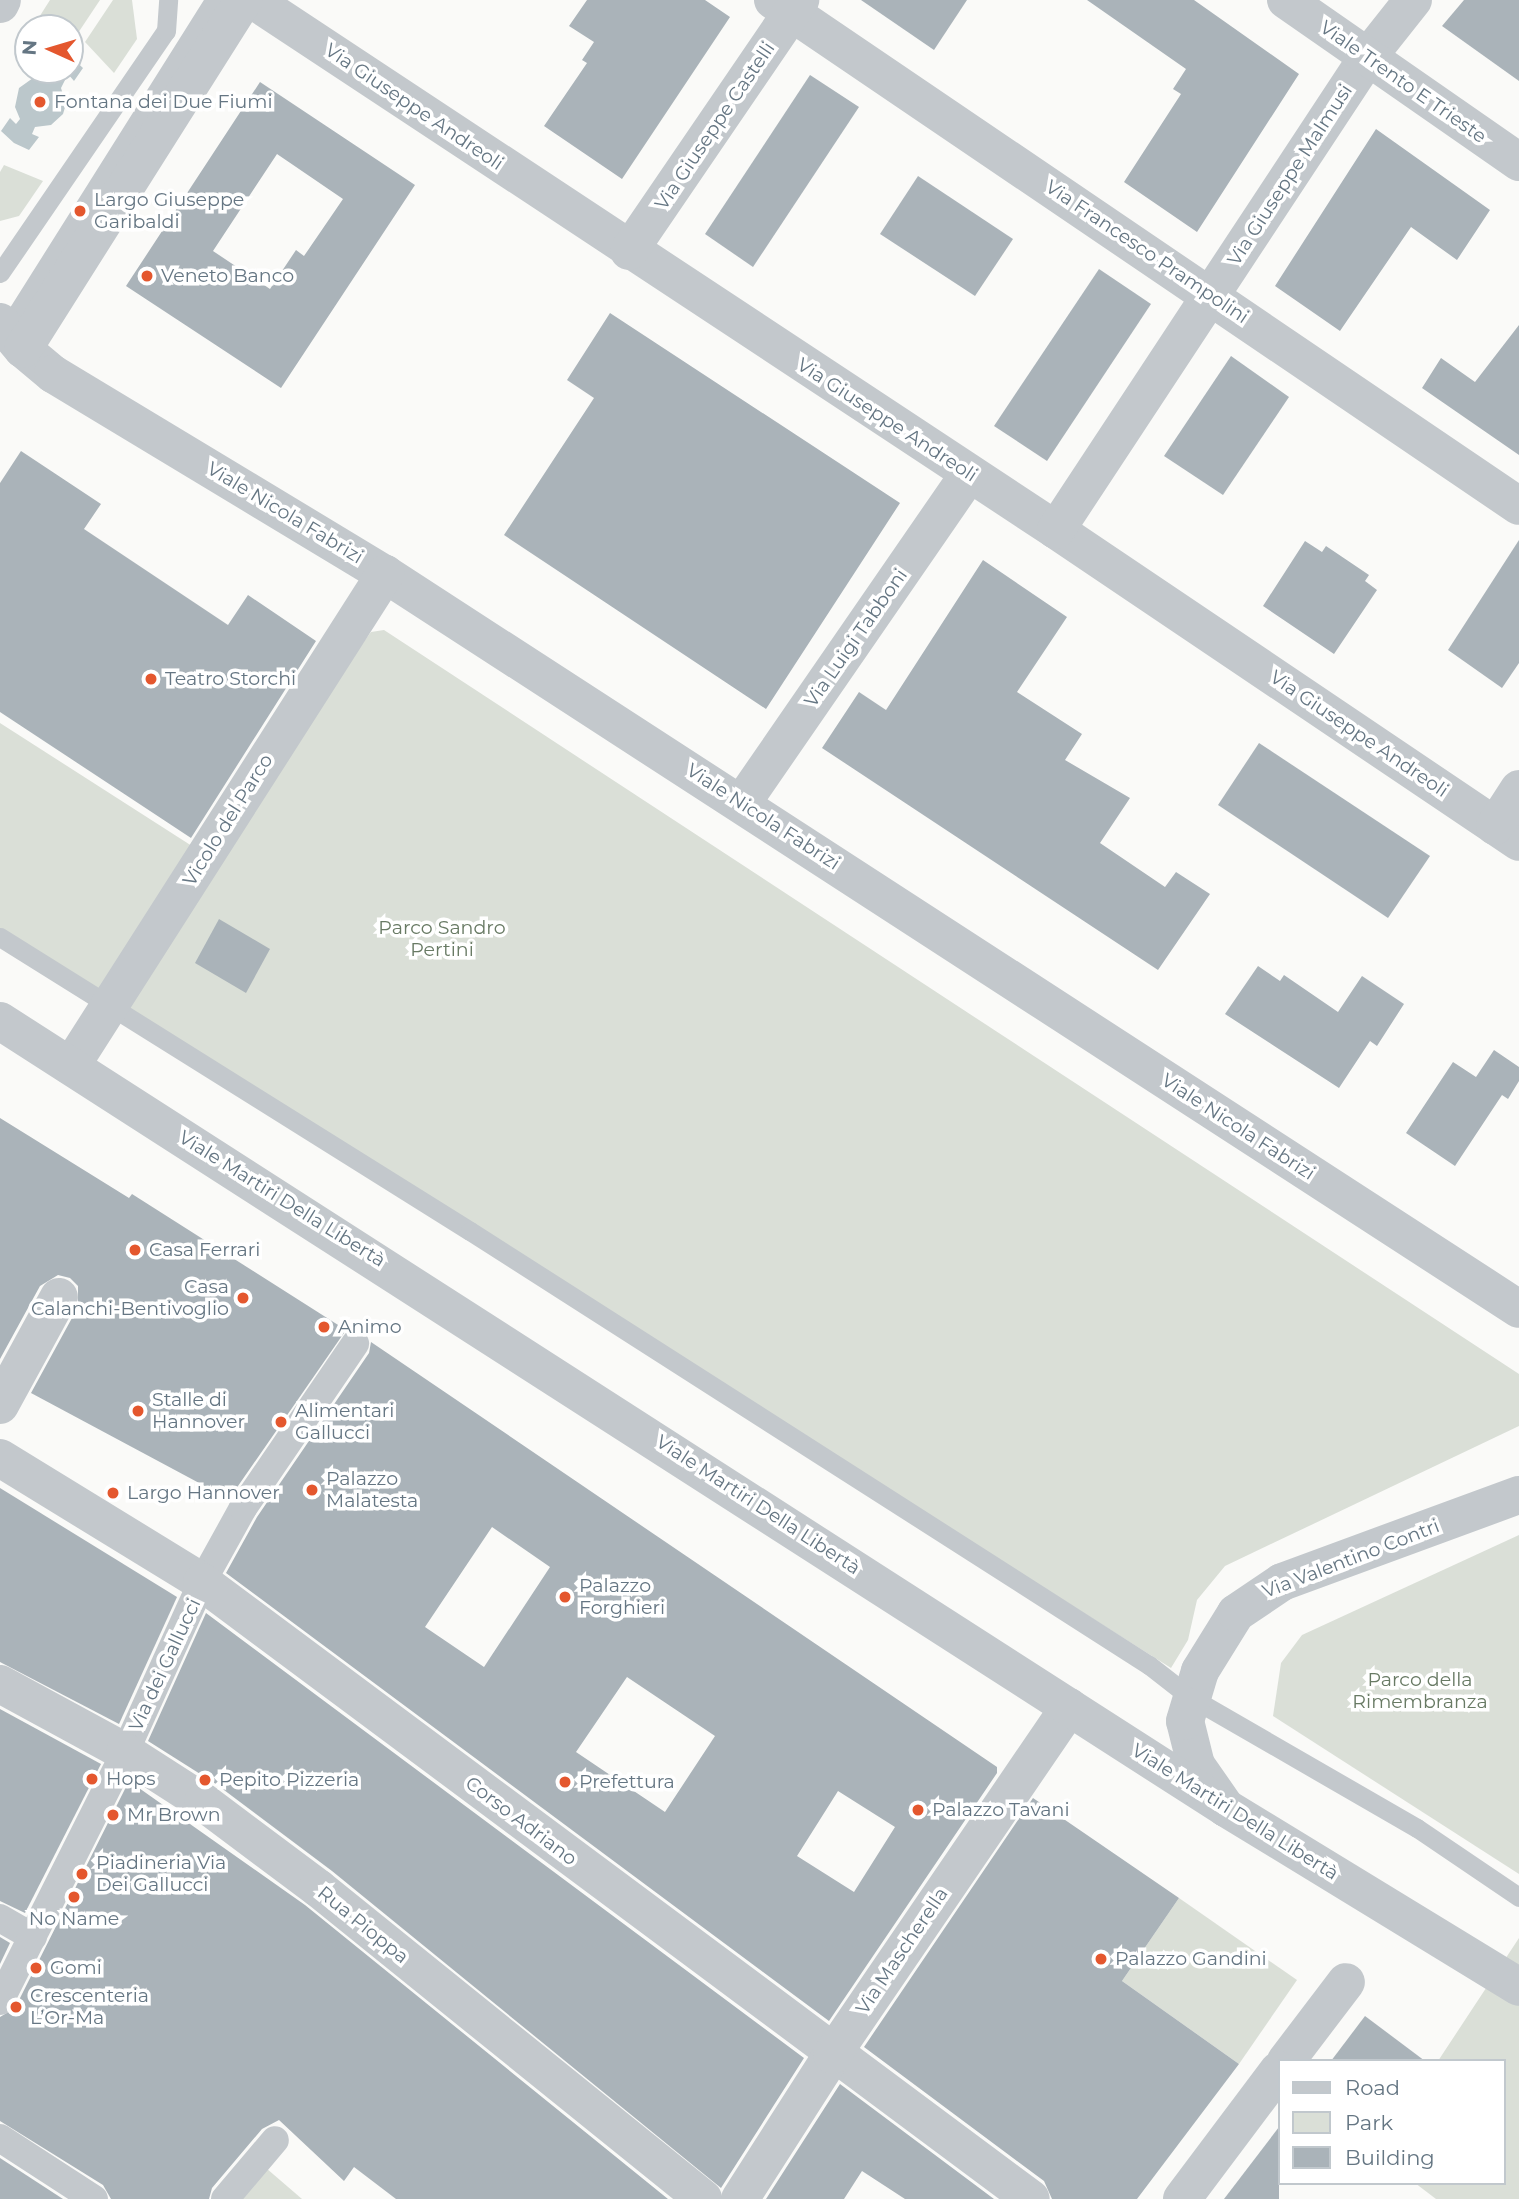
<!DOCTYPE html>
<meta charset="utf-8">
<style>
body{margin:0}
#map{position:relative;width:1519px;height:2199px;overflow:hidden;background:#fafaf8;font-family:Montserrat,sans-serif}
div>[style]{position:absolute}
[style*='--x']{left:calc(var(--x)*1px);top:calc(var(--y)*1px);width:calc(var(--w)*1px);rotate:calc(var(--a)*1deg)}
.green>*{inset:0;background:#dadfd7}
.water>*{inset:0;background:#bbc7cb}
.building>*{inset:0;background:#aab3b9}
.service>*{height:19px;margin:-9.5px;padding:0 9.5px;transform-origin:9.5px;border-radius:9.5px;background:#c3c8cc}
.pedestrian>*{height:28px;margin:-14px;padding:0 14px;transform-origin:14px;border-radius:14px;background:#c3c8cc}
.minor>*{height:38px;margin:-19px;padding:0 19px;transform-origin:19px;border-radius:19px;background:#c3c8cc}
.tertiary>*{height:38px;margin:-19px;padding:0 19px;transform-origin:19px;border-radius:19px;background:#c3c8cc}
.dots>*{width:19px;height:19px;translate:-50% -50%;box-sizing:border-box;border:4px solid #fff;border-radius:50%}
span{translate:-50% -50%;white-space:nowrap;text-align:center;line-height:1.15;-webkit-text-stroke:7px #fff;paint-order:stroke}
.street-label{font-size:19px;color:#657683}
.poi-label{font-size:19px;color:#657683}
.left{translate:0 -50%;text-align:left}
.right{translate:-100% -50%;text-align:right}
.park-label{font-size:19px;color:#687a64}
.legend{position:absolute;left:1278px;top:2059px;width:228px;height:126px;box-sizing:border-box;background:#fff;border:2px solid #c1c8cd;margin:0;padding:9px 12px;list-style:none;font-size:21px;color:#657683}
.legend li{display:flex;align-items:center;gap:14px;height:35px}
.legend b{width:35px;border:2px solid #c1c8cd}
.north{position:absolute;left:14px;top:14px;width:70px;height:70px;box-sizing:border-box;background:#fff;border:2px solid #c1c8cd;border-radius:50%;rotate:274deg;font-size:19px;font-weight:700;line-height:28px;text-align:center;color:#657683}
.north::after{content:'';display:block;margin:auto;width:24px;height:32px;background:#e4572e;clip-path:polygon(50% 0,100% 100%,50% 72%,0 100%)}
</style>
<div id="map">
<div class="green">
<i style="clip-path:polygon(50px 0,100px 0,76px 36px,70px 28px,43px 27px,36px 22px)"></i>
<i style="clip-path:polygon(113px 0,132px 0,137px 39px,114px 73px,85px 42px)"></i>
<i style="clip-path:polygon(4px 165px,43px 181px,19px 216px,0 221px,0 172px)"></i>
<i style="clip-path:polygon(384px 630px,1519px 1374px,1519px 1426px,1225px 1566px,1197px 1600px,1188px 1640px,1171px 1668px,0 929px,0 723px,206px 855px,371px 632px)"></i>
<i style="clip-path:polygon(1519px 1535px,1519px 1874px,1273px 1716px,1281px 1663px,1302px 1635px)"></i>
<i style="clip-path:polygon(1179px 1898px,1297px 1980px,1239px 2064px,1122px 1981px)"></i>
<i style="clip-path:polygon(1519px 1938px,1519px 2199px,1436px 2199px,1415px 2183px,1503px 2183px,1503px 2061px,1438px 2061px)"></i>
<i style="clip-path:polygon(266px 2168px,302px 2199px,239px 2199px)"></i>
</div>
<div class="water">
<i style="clip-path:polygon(70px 56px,83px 68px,74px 81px,68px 74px,61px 88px,66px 104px,63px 114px,51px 125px,35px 127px,32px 134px,39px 137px,29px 150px,14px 143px,1px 131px,10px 118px,16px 124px,20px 119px,15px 107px,19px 88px,33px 78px,46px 77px,50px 70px,70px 70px)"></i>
</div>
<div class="building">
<i style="clip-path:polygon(587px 0,705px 0,730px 17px,622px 179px,544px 126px,587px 63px,582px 60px,594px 42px,569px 26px)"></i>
<i style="clip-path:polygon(861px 0,967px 0,934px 50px)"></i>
<i style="clip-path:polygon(1087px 0,1194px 0,1299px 74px,1197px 232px,1124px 182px,1181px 94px,1173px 89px,1186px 69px)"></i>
<i style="clip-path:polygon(1464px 0,1519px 0,1519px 81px,1442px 26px)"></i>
<i style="clip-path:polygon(810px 75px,859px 107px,753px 267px,705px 234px)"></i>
<i style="clip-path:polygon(evenodd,260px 82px,415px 185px,281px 388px,126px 286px,260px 82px,277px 154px,343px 199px,304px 256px,296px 250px,270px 289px,213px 251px,277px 154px)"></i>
<i style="clip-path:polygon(1376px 129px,1490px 210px,1457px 260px,1411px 227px,1340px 331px,1275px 286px)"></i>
<i style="clip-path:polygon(918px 176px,1013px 239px,975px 296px,880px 234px)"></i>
<i style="clip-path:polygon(1099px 269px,1151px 304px,1047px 461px,994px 426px)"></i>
<i style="clip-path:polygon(610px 313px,900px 503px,766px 709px,504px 535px,594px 398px,567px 380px)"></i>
<i style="clip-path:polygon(1519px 325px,1519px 455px,1422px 388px,1441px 358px,1475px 382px)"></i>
<i style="clip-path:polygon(1231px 356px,1289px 397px,1223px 495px,1164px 456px)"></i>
<i style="clip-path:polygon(21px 451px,101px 504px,84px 529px,228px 625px,248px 595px,316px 641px,191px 838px,0 712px,0 483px)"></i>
<i style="clip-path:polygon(1519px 540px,1519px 663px,1502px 688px,1448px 650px)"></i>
<i style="clip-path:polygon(1305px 541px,1322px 552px,1326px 546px,1369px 575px,1365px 581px,1377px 590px,1334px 654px,1263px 606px)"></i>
<i style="clip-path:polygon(983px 560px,1067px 617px,1017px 692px,1082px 734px,1065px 760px,1130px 798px,1100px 843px,1165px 887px,1176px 872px,1210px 894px,1158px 970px,822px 748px,859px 692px,886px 710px)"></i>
<i style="clip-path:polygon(1259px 743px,1430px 856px,1388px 918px,1218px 805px)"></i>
<i style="clip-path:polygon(219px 919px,270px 949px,246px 993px,195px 963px)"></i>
<i style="clip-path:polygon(1258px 966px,1280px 981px,1284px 975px,1338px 1012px,1362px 976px,1404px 1004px,1377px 1046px,1370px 1041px,1339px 1088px,1225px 1014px)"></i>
<i style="clip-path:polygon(1494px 1050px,1519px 1067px,1519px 1081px,1508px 1099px,1502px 1095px,1455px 1166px,1406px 1133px,1453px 1062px,1476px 1077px)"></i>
<i style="clip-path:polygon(0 1118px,129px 1198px,132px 1194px,346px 1330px,229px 1499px,31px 1393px,78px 1307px,78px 1286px,70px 1278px,58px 1275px,40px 1286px,0 1359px)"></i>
<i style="clip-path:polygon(evenodd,371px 1342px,997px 1767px,997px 1773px,829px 2021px,226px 1573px,257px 1517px,369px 1353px,371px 1342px,492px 1527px,550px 1567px,484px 1667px,425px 1627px,492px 1527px,371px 1342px,627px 1677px,715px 1736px,665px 1812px,576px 1752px,627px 1677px,371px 1342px,838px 1791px,895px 1827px,854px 1892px,797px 1856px,838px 1791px)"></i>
<i style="clip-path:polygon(0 1488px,177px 1597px,119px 1724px,0 1662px)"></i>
<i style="clip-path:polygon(206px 1613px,804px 2058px,721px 2188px,332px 1871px,216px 1784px,148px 1741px)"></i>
<i style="clip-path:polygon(0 1709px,101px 1764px,25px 1913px,0 1901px)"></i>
<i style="clip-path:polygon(129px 1781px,305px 1905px,668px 2199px,396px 2199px,354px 2167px,344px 2181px,279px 2120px,262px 2129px,212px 2188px,209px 2199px,111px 2199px,103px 2185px,0 2121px,0 2017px,15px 2008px)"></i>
<i style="clip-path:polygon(1033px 1798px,1179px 1898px,1122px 1981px,1239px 2064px,1137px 2199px,1052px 2199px,1044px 2181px,864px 2047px)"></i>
<i style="clip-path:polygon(0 1937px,10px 1943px,0 1964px)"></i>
<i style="clip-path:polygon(1365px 2016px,1425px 2061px,1331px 2061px)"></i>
<i style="clip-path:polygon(840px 2084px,994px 2199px,905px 2199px,862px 2171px,844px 2199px,766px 2199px)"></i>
<i style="clip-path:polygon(1279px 2127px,1279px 2199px,1224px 2199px)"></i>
<i style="clip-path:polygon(0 2158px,63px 2199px,0 2199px)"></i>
</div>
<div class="service">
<i style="--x:0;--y:273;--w:293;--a:-55.6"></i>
<i style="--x:166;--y:31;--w:31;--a:-86"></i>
<i style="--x:4;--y:334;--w:395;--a:-57.8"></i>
<i style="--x:0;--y:937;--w:554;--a:32.03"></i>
<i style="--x:470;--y:1231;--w:806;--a:32.59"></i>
<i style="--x:1149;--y:1665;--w:52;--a:38"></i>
<i style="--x:1190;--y:1697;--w:262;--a:30"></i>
<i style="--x:1417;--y:1828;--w:123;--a:34.1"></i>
</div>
<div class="pedestrian">
<i style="--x:0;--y:1918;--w:38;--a:30"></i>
<i style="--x:0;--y:2001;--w:279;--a:-63.3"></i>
<i style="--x:125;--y:1752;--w:187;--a:-65.6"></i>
<i style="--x:202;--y:1582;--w:85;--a:-61"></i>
<i style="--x:243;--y:1508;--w:199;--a:-55.7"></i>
<i style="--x:0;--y:2138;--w:112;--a:33"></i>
<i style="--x:225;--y:2199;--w:77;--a:-49.7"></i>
</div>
<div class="minor">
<i style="--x:253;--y:0;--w:962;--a:33.43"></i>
<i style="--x:1056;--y:530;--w:558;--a:33.97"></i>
<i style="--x:773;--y:0;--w:901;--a:34.15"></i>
<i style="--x:629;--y:251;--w:304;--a:-55.7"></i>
<i style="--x:0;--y:322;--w:35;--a:50"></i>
<i style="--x:23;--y:349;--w:39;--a:40"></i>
<i style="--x:53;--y:374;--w:388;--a:31.1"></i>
<i style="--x:385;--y:574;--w:1351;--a:32.95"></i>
<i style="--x:23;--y:349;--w:413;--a:-57.7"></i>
<i style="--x:1056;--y:530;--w:565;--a:-56.62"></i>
<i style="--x:1367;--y:58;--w:74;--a:-51.6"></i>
<i style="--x:742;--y:803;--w:400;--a:-55.4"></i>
<i style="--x:1495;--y:826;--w:44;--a:-57"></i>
<i style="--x:71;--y:1066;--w:584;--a:-57.45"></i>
<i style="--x:0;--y:1405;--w:123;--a:-61.4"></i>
<i style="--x:0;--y:1458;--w:237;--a:31.5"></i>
<i style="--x:202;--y:1582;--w:1033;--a:36.66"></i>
<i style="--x:0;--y:1684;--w:142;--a:28.5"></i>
<i style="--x:125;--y:1752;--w:93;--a:32.7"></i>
<i style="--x:203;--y:1802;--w:144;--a:36.8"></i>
<i style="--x:318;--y:1888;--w:495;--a:38.9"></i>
<i style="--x:1226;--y:1808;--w:52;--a:-124.9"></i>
<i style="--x:1196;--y:1765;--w:45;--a:-104"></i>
<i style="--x:1185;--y:1721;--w:52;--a:-73.3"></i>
<i style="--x:1200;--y:1671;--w:68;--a:-58.2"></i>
<i style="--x:1236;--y:1613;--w:55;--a:-34"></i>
<i style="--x:1282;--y:1582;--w:252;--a:-20.2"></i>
<i style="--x:1286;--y:2061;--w:99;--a:-52.8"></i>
<i style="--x:740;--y:2199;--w:171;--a:-57.4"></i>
<i style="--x:832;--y:2055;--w:421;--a:-55.7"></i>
<i style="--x:1182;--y:2199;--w:161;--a:-53.1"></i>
</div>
<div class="tertiary">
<i style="--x:1286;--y:0;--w:284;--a:34.8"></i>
<i style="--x:0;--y:4;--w:4;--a:-63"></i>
<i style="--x:0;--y:1021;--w:1457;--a:32.7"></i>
<i style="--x:1226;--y:1808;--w:343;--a:31.4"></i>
</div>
<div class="dots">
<i style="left:40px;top:102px;background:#e4572e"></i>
<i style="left:80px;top:211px;background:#e4572e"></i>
<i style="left:147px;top:276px;background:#e4572e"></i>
<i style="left:151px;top:679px;background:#e4572e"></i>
<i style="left:135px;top:1250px;background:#e4572e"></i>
<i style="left:243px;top:1298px;background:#e4572e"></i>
<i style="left:324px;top:1327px;background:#e4572e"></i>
<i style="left:138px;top:1411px;background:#e4572e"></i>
<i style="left:281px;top:1422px;background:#e4572e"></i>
<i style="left:312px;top:1490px;background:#e4572e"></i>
<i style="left:113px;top:1493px;background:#e4572e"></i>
<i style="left:565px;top:1597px;background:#e4572e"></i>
<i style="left:92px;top:1779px;background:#e4572e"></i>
<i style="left:205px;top:1780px;background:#e4572e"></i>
<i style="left:565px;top:1782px;background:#e4572e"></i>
<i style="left:918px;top:1810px;background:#e4572e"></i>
<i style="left:113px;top:1815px;background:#e4572e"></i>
<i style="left:82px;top:1874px;background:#e4572e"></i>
<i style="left:74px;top:1897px;background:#e4572e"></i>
<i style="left:1101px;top:1959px;background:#e4572e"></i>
<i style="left:36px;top:1968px;background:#e4572e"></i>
<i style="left:16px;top:2007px;background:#e4572e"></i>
</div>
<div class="street-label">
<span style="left:1403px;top:82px;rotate:35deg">Viale Trento E Trieste</span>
<span style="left:414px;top:107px;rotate:34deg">Via Giuseppe Andreoli</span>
<span style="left:715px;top:126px;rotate:-56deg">Via Giuseppe Castelli</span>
<span style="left:1290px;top:175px;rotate:-57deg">Via Giuseppe Malmusi</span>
<span style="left:1147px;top:252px;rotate:34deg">Via Francesco Prampolini</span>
<span style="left:887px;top:420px;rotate:33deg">Via Giuseppe Andreoli</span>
<span style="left:285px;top:513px;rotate:31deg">Viale Nicola Fabrizi</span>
<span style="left:856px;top:638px;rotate:-55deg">Via Luigi Tabboni</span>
<span style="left:1359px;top:734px;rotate:34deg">Via Giuseppe Andreoli</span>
<span style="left:763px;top:817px;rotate:33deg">Viale Nicola Fabrizi</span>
<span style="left:228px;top:820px;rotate:-58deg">Vicolo del Parco</span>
<span style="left:1238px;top:1127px;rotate:33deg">Viale Nicola Fabrizi</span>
<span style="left:282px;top:1199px;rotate:32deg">Viale Martiri Della Libertà</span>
<span style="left:758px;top:1505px;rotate:33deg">Viale Martiri Della Libertà</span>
<span style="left:1351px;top:1559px;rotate:-21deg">Via Valentino Contri</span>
<span style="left:165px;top:1665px;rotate:-65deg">Via dei Gallucci</span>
<span style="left:1235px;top:1812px;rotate:32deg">Viale Martiri Della Libertà</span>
<span style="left:521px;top:1821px;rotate:37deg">Corso Adriano</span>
<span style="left:363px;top:1925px;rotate:39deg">Rua Pioppa</span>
<span style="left:902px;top:1951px;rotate:-56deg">Via Mascherella</span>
</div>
<div class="poi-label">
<span class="left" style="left:54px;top:102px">Fontana dei Due Fiumi</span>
<span class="left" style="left:94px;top:211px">Largo Giuseppe<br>Garibaldi</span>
<span class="left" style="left:161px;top:276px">Veneto Banco</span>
<span class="left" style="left:165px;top:679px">Teatro Storchi</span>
<span class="left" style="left:149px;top:1250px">Casa Ferrari</span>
<span class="right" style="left:229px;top:1298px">Casa<br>Calanchi-Bentivoglio</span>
<span class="left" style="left:338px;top:1327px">Animo</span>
<span class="left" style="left:152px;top:1411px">Stalle di<br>Hannover</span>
<span class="left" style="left:295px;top:1422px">Alimentari<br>Gallucci</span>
<span class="left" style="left:326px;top:1490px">Palazzo<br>Malatesta</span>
<span class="left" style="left:127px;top:1493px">Largo Hannover</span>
<span class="left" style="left:579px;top:1597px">Palazzo<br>Forghieri</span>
<span class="left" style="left:106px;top:1779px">Hops</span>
<span class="left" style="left:219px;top:1780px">Pepito Pizzeria</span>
<span class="left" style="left:579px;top:1782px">Prefettura</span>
<span class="left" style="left:932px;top:1810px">Palazzo Tavani</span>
<span class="left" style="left:127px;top:1815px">Mr Brown</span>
<span class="left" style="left:96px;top:1874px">Piadineria Via<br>Dei Gallucci</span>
<span style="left:74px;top:1919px">No Name</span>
<span class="left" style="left:1115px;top:1959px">Palazzo Gandini</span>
<span class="left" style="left:50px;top:1968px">Gomi</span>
<span class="left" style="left:30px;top:2007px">Crescenteria<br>L’Or-Ma</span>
</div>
<div class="park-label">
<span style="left:442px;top:939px">Parco Sandro<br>Pertini</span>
<span style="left:1420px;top:1691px">Parco della<br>Rimembranza</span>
</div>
<ul class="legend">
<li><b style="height:9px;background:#c3c8cc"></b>Road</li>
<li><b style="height:19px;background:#dadfd7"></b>Park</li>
<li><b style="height:19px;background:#aab3b9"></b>Building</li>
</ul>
<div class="north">N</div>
</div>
